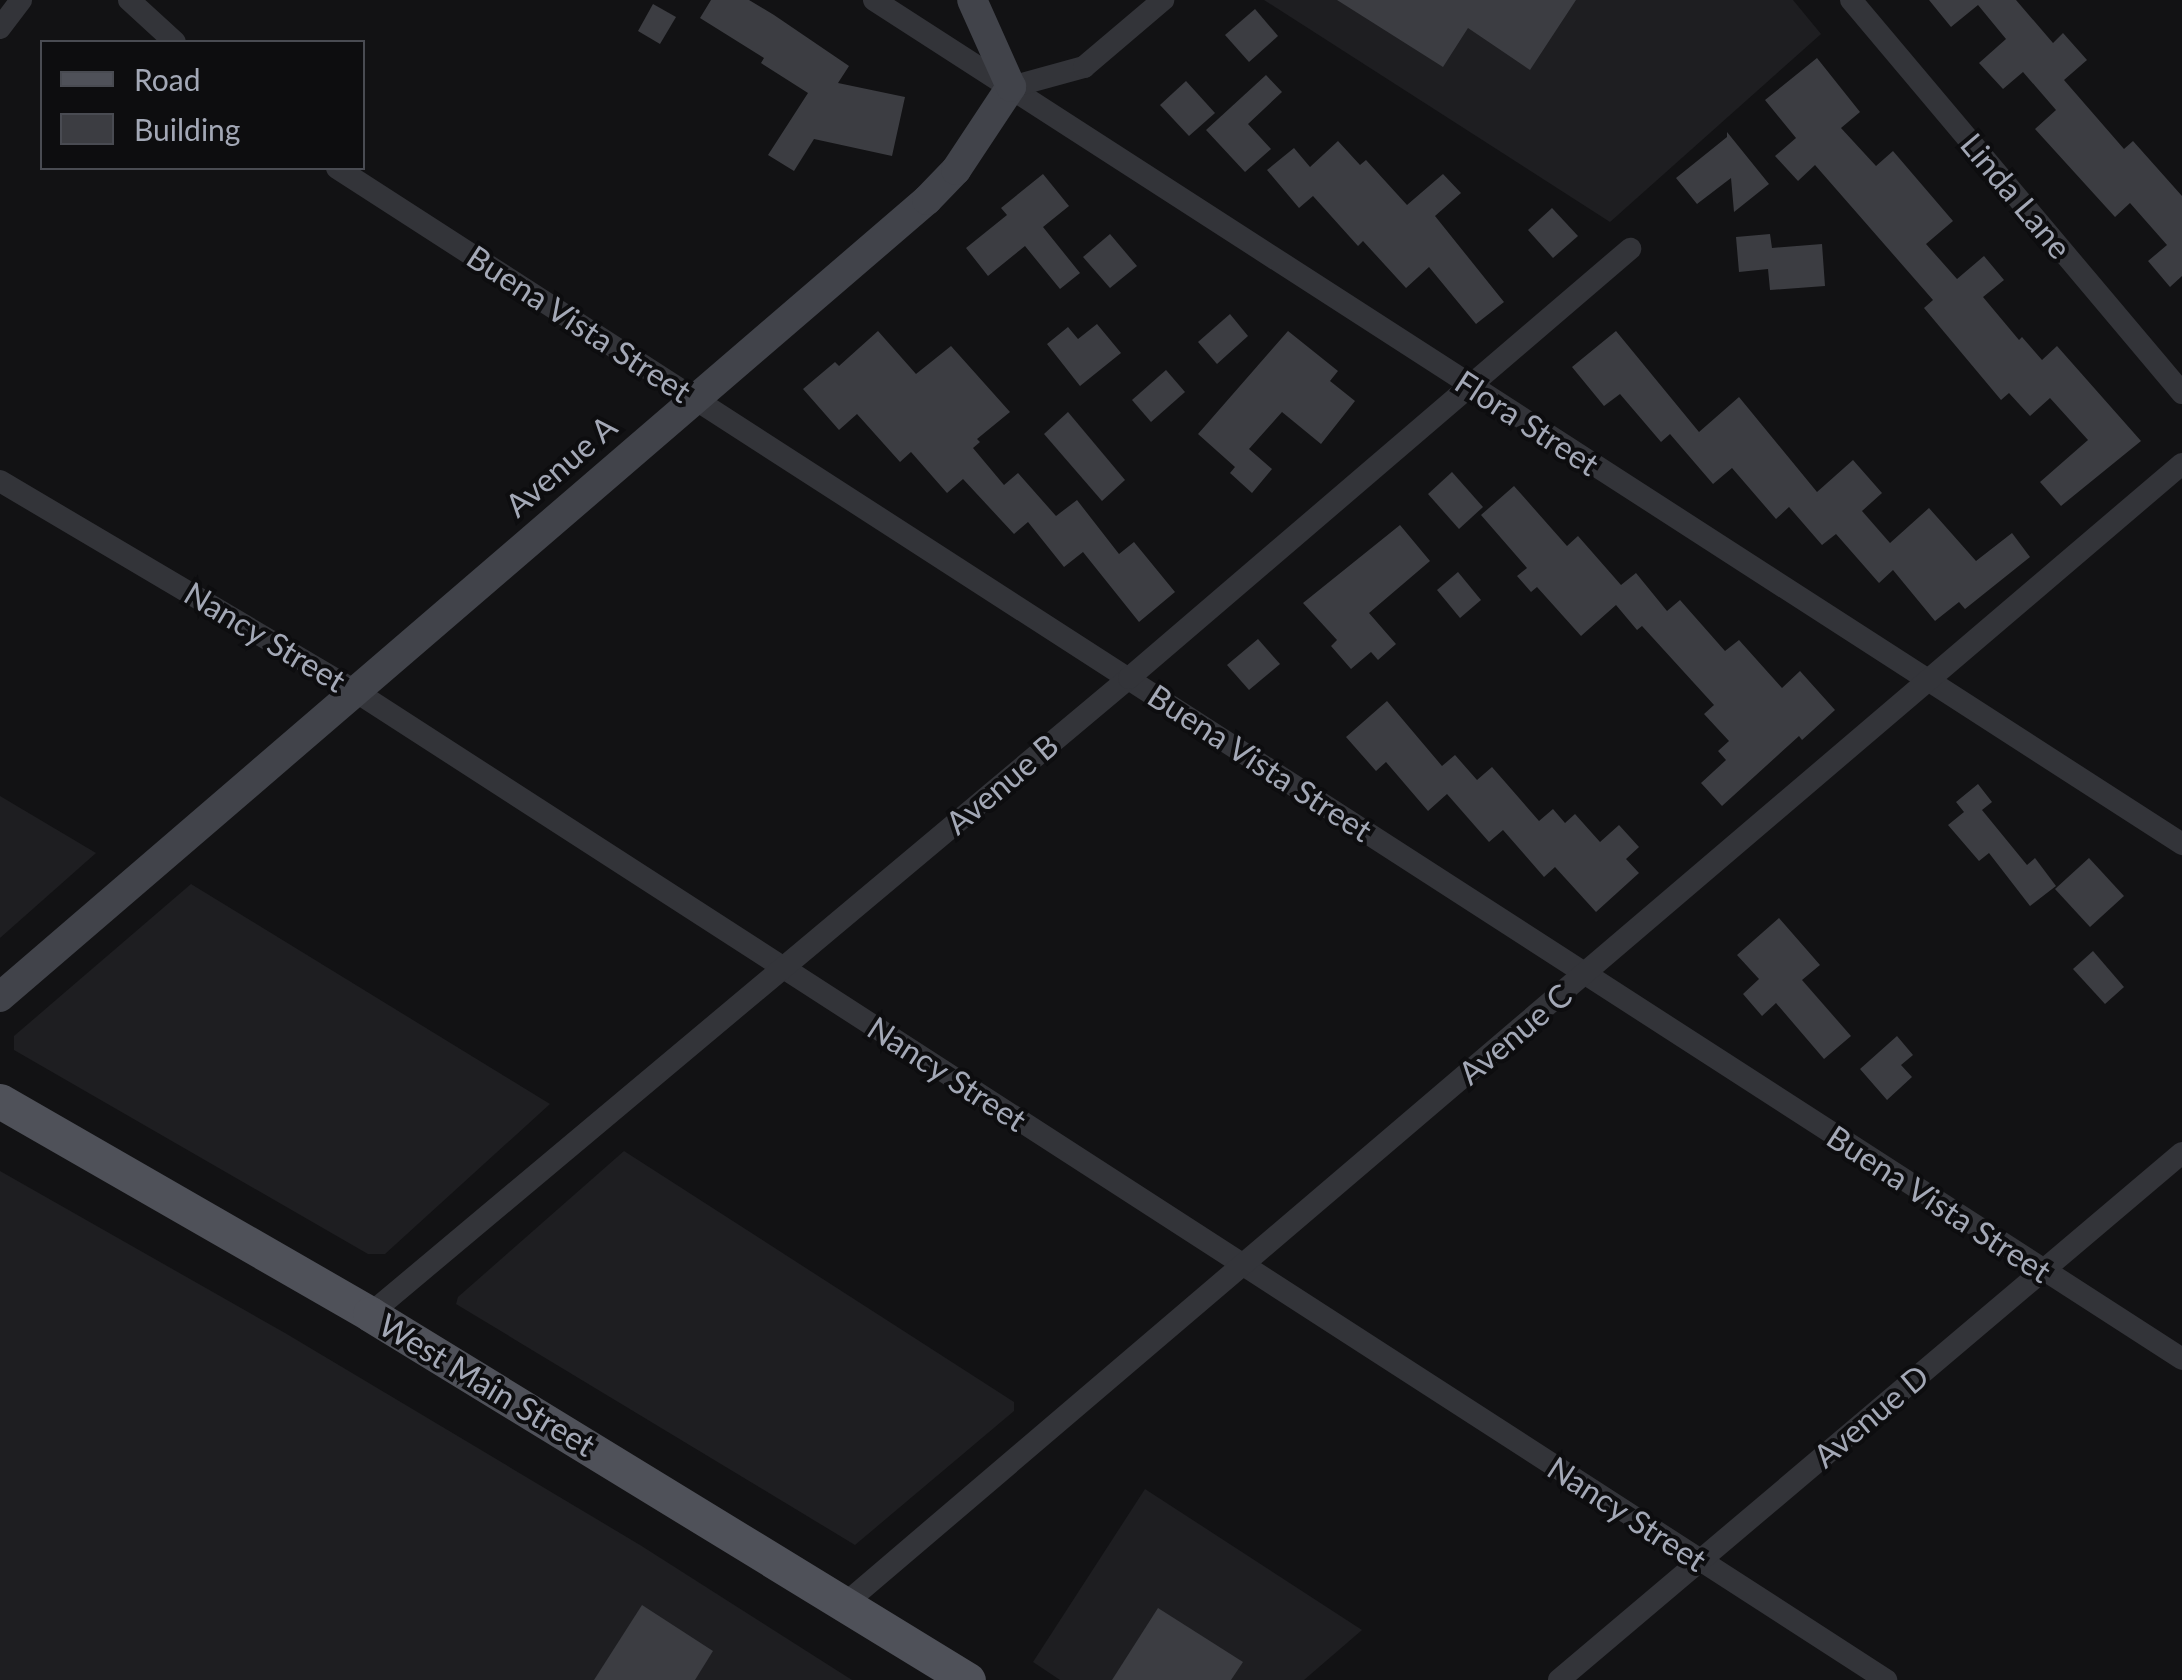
<!DOCTYPE html>
<style>
body{margin:0}
#map{position:relative;width:2182px;height:1680px;overflow:hidden;background:#121214;font-family:Lato,sans-serif}
div>[style]{position:absolute}
[style*='--x']{left:calc(var(--x)*1px);top:calc(var(--y)*1px);width:calc(var(--w)*1px);rotate:calc(var(--a)*1deg)}
.built>*{inset:0;background:#1e1e21}
.building>*{inset:0;background:#3c3d42}
.street>*{height:22px;margin:-11px;padding:0 11px;transform-origin:11px;border-radius:11px;background:#333439}
.secondary>*{height:30px;margin:-15px;padding:0 15px;transform-origin:15px;border-radius:15px;background:#41434a}
.primary>*{height:35px;margin:-17.5px;padding:0 17.5px;transform-origin:17.5px;border-radius:17.5px;background:#4f5159}
span{translate:-50% -50%;white-space:nowrap;text-align:center;line-height:1.15;-webkit-text-stroke:8px #0d0d0f;paint-order:stroke}
.street-label{font-size:32px;color:#a3a8b6}
.legend{position:absolute;left:40px;top:40px;width:325px;height:130px;box-sizing:border-box;background:#0d0d0f;border:2px solid #494b52;margin:0;padding:12px 18px;list-style:none;font-size:30px;color:#a3a8b6}
.legend li{display:flex;align-items:center;gap:20px;height:50px}
.legend b{width:50px;border:2px solid #494b52}
</style>
<div id="map">
<div class="built">
<i style="clip-path:polygon(1264px 0,1793px 0,1821px 34px,1610px 222px)"></i>
<i style="clip-path:polygon(0 796px,96px 853px,0 938px)"></i>
<i style="clip-path:polygon(191px 884px,550px 1104px,385px 1254px,368px 1254px,14px 1050px,14px 1036px)"></i>
<i style="clip-path:polygon(624px 1151px,1014px 1402px,1014px 1411px,855px 1545px,456px 1304px,458px 1297px)"></i>
<i style="clip-path:polygon(0 1171px,285px 1333px,640px 1545px,852px 1680px,0 1680px)"></i>
<i style="clip-path:polygon(1145px 1489px,1362px 1630px,1304px 1680px,1060px 1680px,1033px 1662px)"></i>
</div>
<div class="building">
<i style="clip-path:polygon(711px 0,749px 0,774px 15px,849px 66px,838px 83px,905px 97px,892px 156px,814px 139px,794px 171px,768px 155px,808px 93px,761px 63px,764px 58px,700px 18px)"></i>
<i style="clip-path:polygon(1337px 0,1576px 0,1530px 70px,1468px 28px,1443px 67px)"></i>
<i style="clip-path:polygon(1929px 0,2016px 0,2053px 43px,2063px 33px,2087px 60px,2064px 80px,2124px 149px,2133px 141px,2182px 196px,2182px 276px,2170px 287px,2148px 261px,2167px 245px,2130px 203px,2115px 217px,2035px 129px,2056px 110px,2023px 72px,2003px 89px,1979px 63px,2006px 39px,1978px 5px,1951px 27px)"></i>
<i style="clip-path:polygon(653px 4px,676px 17px,660px 44px,638px 31px)"></i>
<i style="clip-path:polygon(1255px 9px,1278px 36px,1249px 62px,1225px 35px)"></i>
<i style="clip-path:polygon(1817px 58px,1860px 112px,1841px 128px,1876px 166px,1893px 151px,1953px 221px,1926px 244px,1957px 279px,1984px 256px,2004px 280px,1983px 297px,2019px 340px,2022px 337px,2042px 360px,2057px 346px,2141px 441px,2061px 506px,2040px 482px,2088px 440px,2050px 398px,2030px 416px,2009px 393px,2001px 400px,1924px 308px,1933px 300px,1815px 165px,1798px 181px,1775px 156px,1796px 138px,1765px 100px)"></i>
<i style="clip-path:polygon(1266px 75px,1282px 92px,1248px 124px,1271px 149px,1245px 172px,1206px 130px)"></i>
<i style="clip-path:polygon(1186px 81px,1215px 113px,1189px 136px,1160px 105px)"></i>
<i style="clip-path:polygon(1727px 132px,1769px 184px,1734px 212px,1731px 178px,1697px 204px,1676px 178px,1727px 137px)"></i>
<i style="clip-path:polygon(1338px 141px,1360px 165px,1366px 160px,1407px 205px,1443px 174px,1461px 193px,1435px 216px,1504px 302px,1476px 324px,1429px 267px,1406px 288px,1363px 241px,1358px 246px,1313px 196px,1299px 208px,1267px 170px,1294px 148px,1310px 167px)"></i>
<i style="clip-path:polygon(1043px 174px,1069px 206px,1043px 227px,1080px 273px,1060px 289px,1025px 246px,988px 276px,966px 248px,1007px 215px,1001px 208px)"></i>
<i style="clip-path:polygon(1552px 208px,1578px 236px,1553px 258px,1528px 230px)"></i>
<i style="clip-path:polygon(1110px 234px,1137px 266px,1110px 288px,1083px 257px)"></i>
<i style="clip-path:polygon(1770px 234px,1772px 248px,1822px 244px,1825px 286px,1770px 290px,1768px 269px,1739px 272px,1736px 237px)"></i>
<i style="clip-path:polygon(1230px 314px,1248px 336px,1217px 364px,1198px 342px)"></i>
<i style="clip-path:polygon(1097px 324px,1121px 353px,1080px 386px,1047px 344px,1068px 327px,1078px 339px)"></i>
<i style="clip-path:polygon(878px 331px,916px 374px,951px 346px,1010px 412px,977px 439px,980px 442px,973px 448px,1004px 485px,1018px 473px,1056px 516px,1077px 500px,1119px 554px,1134px 542px,1175px 592px,1139px 622px,1083px 552px,1064px 567px,1028px 522px,1014px 534px,963px 479px,947px 493px,911px 452px,900px 462px,857px 414px,839px 430px,803px 389px,835px 362px,839px 366px)"></i>
<i style="clip-path:polygon(1288px 331px,1338px 371px,1330px 381px,1355px 401px,1321px 444px,1282px 412px,1249px 449px,1272px 469px,1252px 493px,1230px 473px,1235px 467px,1198px 434px)"></i>
<i style="clip-path:polygon(1616px 331px,1699px 432px,1739px 397px,1817px 492px,1853px 460px,1882px 493px,1862px 511px,1890px 543px,1929px 508px,1976px 561px,2012px 533px,2030px 557px,1965px 609px,1959px 602px,1935px 621px,1893px 570px,1879px 583px,1836px 534px,1822px 545px,1789px 507px,1776px 519px,1732px 468px,1713px 484px,1670px 434px,1661px 442px,1620px 394px,1604px 406px,1572px 367px)"></i>
<i style="clip-path:polygon(1166px 370px,1185px 392px,1151px 422px,1132px 400px)"></i>
<i style="clip-path:polygon(1068px 412px,1125px 480px,1102px 501px,1044px 434px)"></i>
<i style="clip-path:polygon(1452px 472px,1483px 507px,1459px 529px,1428px 494px)"></i>
<i style="clip-path:polygon(1514px 486px,1567px 546px,1578px 536px,1621px 585px,1636px 573px,1667px 611px,1680px 600px,1725px 651px,1739px 640px,1782px 688px,1800px 671px,1835px 710px,1802px 740px,1799px 736px,1722px 806px,1701px 783px,1726px 760px,1718px 751px,1729px 741px,1704px 714px,1714px 705px,1642px 626px,1637px 630px,1616px 605px,1581px 636px,1537px 587px,1531px 592px,1517px 576px,1527px 568px,1481px 515px)"></i>
<i style="clip-path:polygon(1400px 525px,1430px 561px,1369px 613px,1396px 644px,1378px 660px,1371px 652px,1351px 669px,1331px 646px,1337px 640px,1303px 603px)"></i>
<i style="clip-path:polygon(1458px 572px,1481px 600px,1460px 618px,1437px 590px)"></i>
<i style="clip-path:polygon(1258px 639px,1280px 664px,1249px 690px,1227px 665px)"></i>
<i style="clip-path:polygon(1387px 701px,1442px 766px,1455px 755px,1477px 780px,1492px 767px,1539px 821px,1553px 809px,1565px 823px,1575px 814px,1600px 842px,1619px 825px,1639px 847px,1626px 859px,1639px 873px,1596px 912px,1555px 867px,1544px 877px,1503px 830px,1489px 842px,1447px 794px,1428px 811px,1386px 762px,1376px 771px,1346px 737px)"></i>
<i style="clip-path:polygon(1978px 784px,1992px 802px,1982px 810px,2027px 865px,2035px 858px,2056px 886px,2030px 906px,1989px 853px,1979px 861px,1948px 825px,1964px 812px,1956px 802px)"></i>
<i style="clip-path:polygon(2089px 858px,2124px 896px,2090px 927px,2055px 889px)"></i>
<i style="clip-path:polygon(1779px 918px,1820px 965px,1802px 980px,1851px 1036px,1824px 1059px,1776px 1003px,1762px 1016px,1743px 994px,1759px 979px,1737px 955px)"></i>
<i style="clip-path:polygon(2093px 951px,2124px 987px,2105px 1004px,2073px 969px)"></i>
<i style="clip-path:polygon(1897px 1036px,1913px 1055px,1901px 1065px,1912px 1077px,1887px 1100px,1860px 1069px)"></i>
<i style="clip-path:polygon(642px 1605px,713px 1651px,695px 1680px,594px 1680px)"></i>
<i style="clip-path:polygon(1158px 1608px,1243px 1662px,1231px 1680px,1112px 1680px)"></i>
</div>
<div class="street">
<i style="--x:129;--y:0;--w:62;--a:42.4"></i>
<i style="--x:874;--y:0;--w:1557;--a:32.83"></i>
<i style="--x:1851;--y:0;--w:514;--a:49.89"></i>
<i style="--x:0;--y:28;--w:35;--a:-53"></i>
<i style="--x:1011;--y:87;--w:76;--a:-15.3"></i>
<i style="--x:1084;--y:67;--w:104;--a:-40.3"></i>
<i style="--x:337;--y:168;--w:2196;--a:32.84"></i>
<i style="--x:0;--y:481;--w:412;--a:30.6"></i>
<i style="--x:355;--y:691;--w:1823;--a:32.86"></i>
<i style="--x:370;--y:1314;--w:990;--a:-39.96"></i>
<i style="--x:1129;--y:678;--w:660;--a:-40.57"></i>
<i style="--x:847;--y:1602;--w:1754;--a:-40.45"></i>
<i style="--x:1559;--y:1680;--w:816;--a:-40.23"></i>
</div>
<div class="secondary">
<i style="--x:0;--y:997;--w:1223;--a:-40.69"></i>
<i style="--x:927;--y:200;--w:42;--a:-46"></i>
<i style="--x:956;--y:170;--w:100;--a:-56.5"></i>
<i style="--x:1011;--y:87;--w:95;--a:-114.1"></i>
</div>
<div class="primary">
<i style="--x:0;--y:1101;--w:427;--a:29.9"></i>
<i style="--x:370;--y:1314;--w:701;--a:31.47"></i>
</div>
<div class="street-label">
<span style="left:2016px;top:196px;rotate:50deg">Linda Lane</span>
<span style="left:579px;top:324px;rotate:33deg">Buena Vista Street</span>
<span style="left:1527px;top:423px;rotate:33deg">Flora Street</span>
<span style="left:561px;top:466px;rotate:-41deg">Avenue A</span>
<span style="left:265px;top:637px;rotate:31deg">Nancy Street</span>
<span style="left:1260px;top:763px;rotate:33deg">Buena Vista Street</span>
<span style="left:1002px;top:784px;rotate:-40deg">Avenue B</span>
<span style="left:1515px;top:1034px;rotate:-40deg">Avenue C</span>
<span style="left:947px;top:1074px;rotate:33deg">Nancy Street</span>
<span style="left:1939px;top:1204px;rotate:33deg">Buena Vista Street</span>
<span style="left:487px;top:1385px;rotate:31deg">West Main Street</span>
<span style="left:1871px;top:1416px;rotate:-40deg">Avenue D</span>
<span style="left:1627px;top:1514px;rotate:33deg">Nancy Street</span>
</div>
<ul class="legend">
<li><b style="height:12px;background:#4f5159"></b>Road</li>
<li><b style="height:28px;background:#3c3d42"></b>Building</li>
</ul>
</div>
